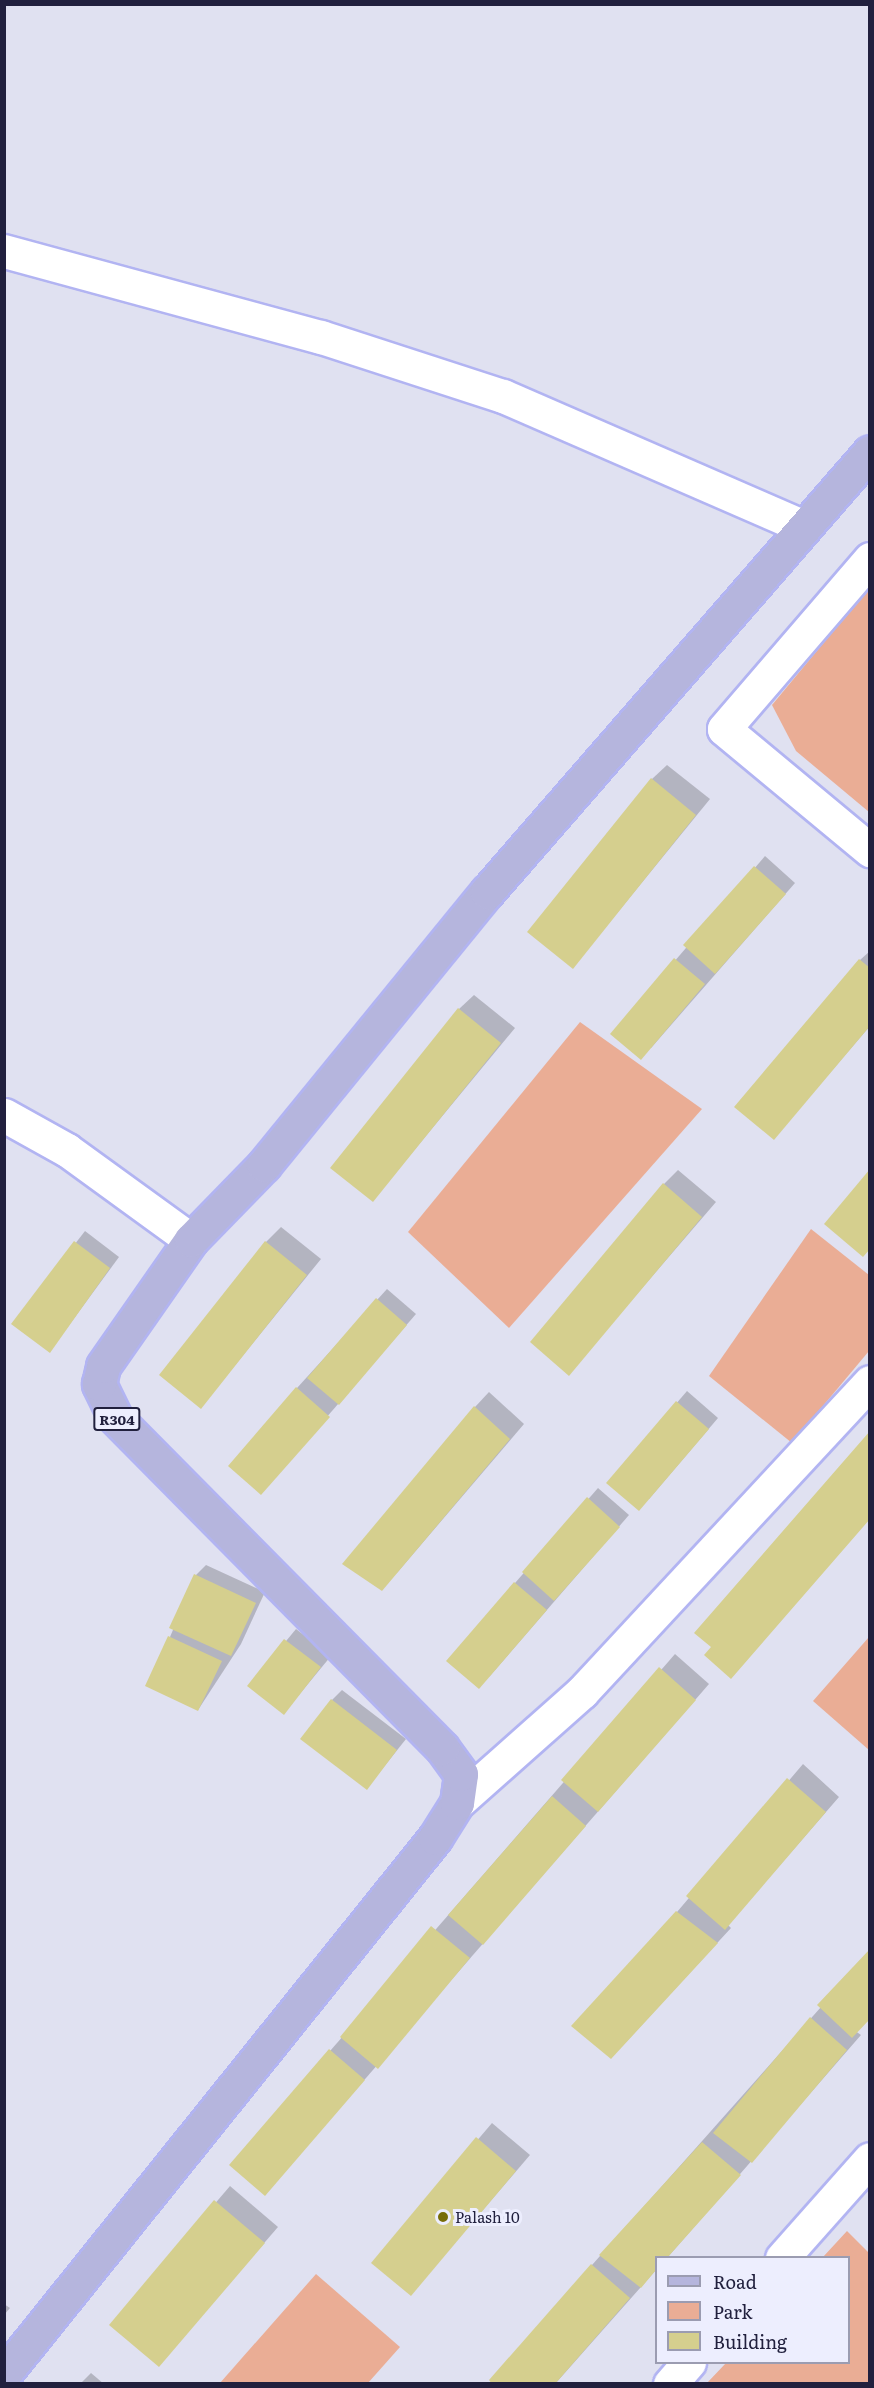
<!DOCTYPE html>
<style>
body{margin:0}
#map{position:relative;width:874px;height:2388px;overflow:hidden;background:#e0e1f1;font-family:Literata,serif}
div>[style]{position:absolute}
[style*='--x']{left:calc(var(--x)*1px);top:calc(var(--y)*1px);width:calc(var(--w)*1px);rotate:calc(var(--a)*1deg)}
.green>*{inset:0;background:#eaad95}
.shadow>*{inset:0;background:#0003}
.building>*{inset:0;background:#d5cf8e}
.roads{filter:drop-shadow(2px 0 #b2b4f2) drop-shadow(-2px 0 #b2b4f2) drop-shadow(0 2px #b2b4f2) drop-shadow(0 -2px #b2b4f2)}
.street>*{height:33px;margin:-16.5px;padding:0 16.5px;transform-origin:16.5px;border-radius:16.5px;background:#fff}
.primary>*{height:33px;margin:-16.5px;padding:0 16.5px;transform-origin:16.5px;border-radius:16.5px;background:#b5b5dd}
.dots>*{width:16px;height:16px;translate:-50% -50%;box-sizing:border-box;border:3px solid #edeefe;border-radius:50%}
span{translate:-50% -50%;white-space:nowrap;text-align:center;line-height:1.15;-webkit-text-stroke:6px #edeefe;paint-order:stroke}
.shield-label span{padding:2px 4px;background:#edeefe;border:2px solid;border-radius:4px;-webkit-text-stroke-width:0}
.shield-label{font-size:14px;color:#21203e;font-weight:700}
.poi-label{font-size:15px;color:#21203e}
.left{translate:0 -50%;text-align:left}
.frame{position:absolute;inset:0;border:6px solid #21203e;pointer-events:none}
.legend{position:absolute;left:655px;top:2256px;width:195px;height:108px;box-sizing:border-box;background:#edeefe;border:2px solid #9b9cb1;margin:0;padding:8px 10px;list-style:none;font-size:18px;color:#21203e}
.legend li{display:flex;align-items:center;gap:12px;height:30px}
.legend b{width:30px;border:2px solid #9b9cb1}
</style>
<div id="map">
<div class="green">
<i style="clip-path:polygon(869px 588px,869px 812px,796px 751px,772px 705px)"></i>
<i style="clip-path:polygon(580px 1022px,702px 1109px,509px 1328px,408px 1232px)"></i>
<i style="clip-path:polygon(811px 1229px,869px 1275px,869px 1351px,792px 1443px,709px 1376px)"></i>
<i style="clip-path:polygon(869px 1637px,869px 1750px,813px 1701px)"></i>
<i style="clip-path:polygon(847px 2231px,869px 2253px,869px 2383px,707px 2383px,726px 2363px,848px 2362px,848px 2258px,823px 2257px)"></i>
<i style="clip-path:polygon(316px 2274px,400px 2347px,368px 2383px,220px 2383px)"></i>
</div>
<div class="shadow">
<i style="clip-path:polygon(667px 765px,710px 799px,573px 967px,652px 779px)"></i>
<i style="clip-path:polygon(765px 856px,795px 883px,651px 1048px,612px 1034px)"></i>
<i style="clip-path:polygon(870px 951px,870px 1026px,774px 1138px,860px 960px)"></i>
<i style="clip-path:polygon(474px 995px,515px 1028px,373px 1200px,459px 1009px)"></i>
<i style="clip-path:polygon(678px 1170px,716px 1202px,569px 1373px,664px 1184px)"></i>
<i style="clip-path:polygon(281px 1227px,321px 1259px,201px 1407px,266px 1242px)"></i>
<i style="clip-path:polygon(85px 1231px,119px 1257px,50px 1351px,13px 1324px)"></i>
<i style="clip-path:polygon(387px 1289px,416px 1314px,261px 1493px,297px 1388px)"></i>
<i style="clip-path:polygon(687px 1391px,718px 1418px,649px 1499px,608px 1483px)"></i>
<i style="clip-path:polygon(489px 1392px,524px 1424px,396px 1574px,475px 1407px)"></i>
<i style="clip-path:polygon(598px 1488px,629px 1515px,489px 1677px,515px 1583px)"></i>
<i style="clip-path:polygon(206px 1565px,265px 1592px,241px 1644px,198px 1710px,170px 1637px,196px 1575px)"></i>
<i style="clip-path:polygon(296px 1629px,331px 1656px,284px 1713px,249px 1686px)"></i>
<i style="clip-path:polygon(675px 1654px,709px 1684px,265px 2194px,231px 2165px)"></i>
<i style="clip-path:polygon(342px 1690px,406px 1739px,367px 1788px,332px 1700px)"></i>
<i style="clip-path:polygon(803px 1764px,839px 1797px,728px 1925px,731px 1928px,626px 2042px,677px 1912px)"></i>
<i style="clip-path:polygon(821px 2007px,861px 2035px,667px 2258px,656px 2258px,656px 2270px,555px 2384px,592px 2265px)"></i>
<i style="clip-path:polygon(492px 2123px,530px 2155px,411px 2294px,373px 2263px)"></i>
<i style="clip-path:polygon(230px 2186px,278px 2227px,159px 2365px,111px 2325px)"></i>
<i style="clip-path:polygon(4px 2304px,10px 2308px,4px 2315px)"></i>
<i style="clip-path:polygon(91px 2373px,104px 2384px,80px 2384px)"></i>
</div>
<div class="building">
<i style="clip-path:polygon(651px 778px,696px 815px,573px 969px,527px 932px)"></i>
<i style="clip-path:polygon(754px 866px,786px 894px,715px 974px,683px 945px)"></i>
<i style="clip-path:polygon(674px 958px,705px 984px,641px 1060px,610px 1034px)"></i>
<i style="clip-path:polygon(859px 959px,870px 968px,870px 1026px,774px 1140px,734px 1107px)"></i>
<i style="clip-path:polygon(458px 1008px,501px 1043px,373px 1202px,330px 1168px)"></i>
<i style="clip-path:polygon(870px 1169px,870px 1249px,863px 1257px,824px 1224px)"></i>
<i style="clip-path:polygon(663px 1183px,702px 1217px,569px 1376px,530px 1342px)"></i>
<i style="clip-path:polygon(74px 1241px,110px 1268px,50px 1353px,11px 1324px)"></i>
<i style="clip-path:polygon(265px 1241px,307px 1275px,201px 1409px,159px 1375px)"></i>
<i style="clip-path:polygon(376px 1298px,407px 1325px,339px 1405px,307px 1378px)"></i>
<i style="clip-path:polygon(296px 1387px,330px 1417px,261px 1495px,228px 1466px)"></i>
<i style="clip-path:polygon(676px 1401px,709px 1429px,639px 1511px,606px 1483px)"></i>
<i style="clip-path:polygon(474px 1406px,510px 1439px,382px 1591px,342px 1564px)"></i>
<i style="clip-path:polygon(870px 1431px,870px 1519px,731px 1679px,704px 1655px,711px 1647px,694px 1633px)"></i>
<i style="clip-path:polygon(587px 1497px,620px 1527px,554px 1601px,522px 1572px)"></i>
<i style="clip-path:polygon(194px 1574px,256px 1603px,231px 1656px,169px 1628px)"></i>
<i style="clip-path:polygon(514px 1582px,547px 1610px,479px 1689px,446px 1661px)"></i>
<i style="clip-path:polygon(168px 1636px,222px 1661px,198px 1711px,145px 1686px)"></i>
<i style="clip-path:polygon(284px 1639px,321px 1667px,284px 1715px,247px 1686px)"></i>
<i style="clip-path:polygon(659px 1667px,696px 1700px,598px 1812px,561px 1780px)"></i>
<i style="clip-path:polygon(331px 1699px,397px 1750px,367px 1790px,300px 1739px)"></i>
<i style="clip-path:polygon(787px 1778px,826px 1812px,725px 1930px,686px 1896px)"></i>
<i style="clip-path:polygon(552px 1796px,586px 1826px,483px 1945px,448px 1915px)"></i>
<i style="clip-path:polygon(676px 1911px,718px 1943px,611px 2059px,571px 2026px)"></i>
<i style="clip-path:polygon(431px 1926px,470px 1958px,378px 2069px,340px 2037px)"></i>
<i style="clip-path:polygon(870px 1949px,870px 2019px,852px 2038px,817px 2005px)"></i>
<i style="clip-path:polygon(810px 2017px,847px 2050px,752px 2163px,713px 2133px)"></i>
<i style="clip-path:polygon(329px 2049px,365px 2080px,265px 2196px,229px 2165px)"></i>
<i style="clip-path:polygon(476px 2137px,516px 2171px,411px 2296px,371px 2263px)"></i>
<i style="clip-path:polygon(702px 2142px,741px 2175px,667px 2258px,656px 2258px,656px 2270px,641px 2288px,599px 2255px)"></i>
<i style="clip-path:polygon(214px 2200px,265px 2243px,159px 2367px,109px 2325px)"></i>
<i style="clip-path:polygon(591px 2264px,630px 2298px,555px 2384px,492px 2384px,489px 2380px)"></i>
</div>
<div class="roads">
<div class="street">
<i style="--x:4;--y:251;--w:328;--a:15.2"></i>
<i style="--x:321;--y:337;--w:191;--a:18"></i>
<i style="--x:503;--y:396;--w:326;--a:23.5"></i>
<i style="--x:870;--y:559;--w:224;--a:130.7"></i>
<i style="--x:724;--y:729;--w:190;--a:39.7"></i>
<i style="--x:4;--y:1115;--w:72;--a:29.1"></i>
<i style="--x:67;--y:1150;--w:153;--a:36"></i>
<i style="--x:457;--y:1803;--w:167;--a:-41.6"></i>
<i style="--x:582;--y:1692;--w:423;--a:-47.1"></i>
<i style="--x:782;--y:2258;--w:132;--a:-48.4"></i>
<i style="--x:670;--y:2384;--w:29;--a:-49"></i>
</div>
<div class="primary">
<i style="--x:4;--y:2374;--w:688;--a:-51.2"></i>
<i style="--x:435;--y:1838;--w:41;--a:-57.8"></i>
<i style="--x:457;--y:1803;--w:29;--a:-82"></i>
<i style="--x:461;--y:1774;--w:32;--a:-126"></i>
<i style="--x:442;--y:1748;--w:465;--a:-134.7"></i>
<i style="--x:115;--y:1417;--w:37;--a:-116"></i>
<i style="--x:99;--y:1384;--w:18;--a:-77"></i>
<i style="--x:103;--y:1366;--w:154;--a:-55.1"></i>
<i style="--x:191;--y:1240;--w:105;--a:-45.8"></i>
<i style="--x:264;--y:1165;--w:353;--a:-50.8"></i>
<i style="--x:487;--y:892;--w:583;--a:-48.96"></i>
</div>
</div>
<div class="dots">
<i style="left:443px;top:2217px;background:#776d09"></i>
</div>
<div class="shield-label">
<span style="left:117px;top:1419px">R304</span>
</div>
<div class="poi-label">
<span class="left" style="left:455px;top:2217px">Palash 10</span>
</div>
<div class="frame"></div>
<ul class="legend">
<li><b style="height:8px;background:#b5b5dd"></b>Road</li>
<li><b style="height:16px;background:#eaad95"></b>Park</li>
<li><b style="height:16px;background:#d5cf8e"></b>Building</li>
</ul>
</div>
